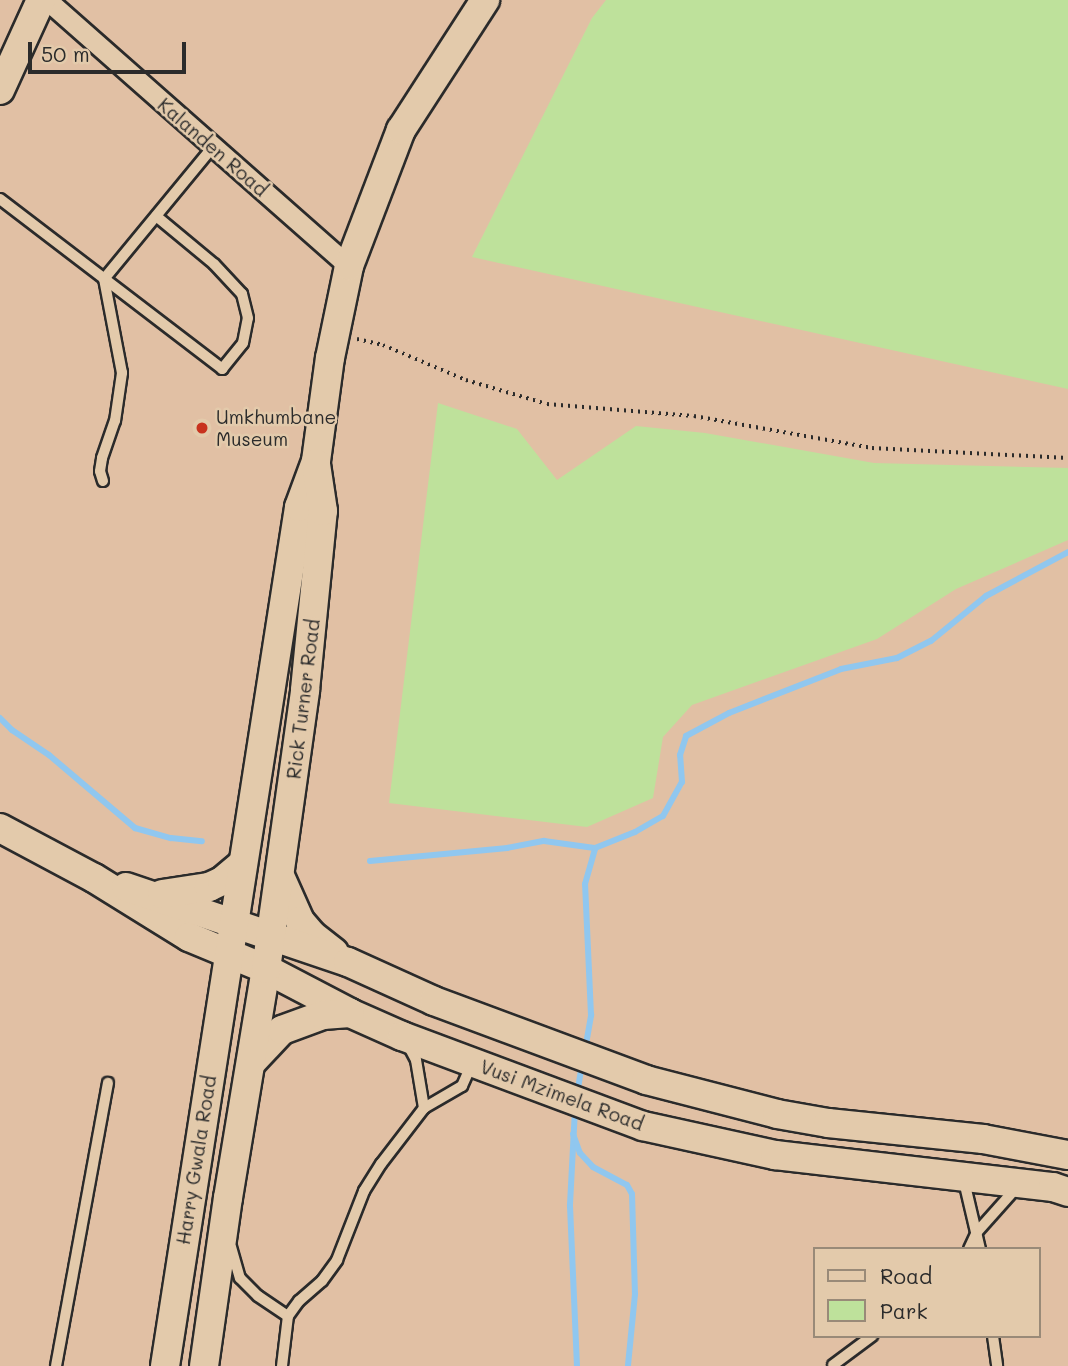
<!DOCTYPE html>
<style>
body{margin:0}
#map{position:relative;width:1068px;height:1366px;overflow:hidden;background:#e1c0a4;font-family:Mali,sans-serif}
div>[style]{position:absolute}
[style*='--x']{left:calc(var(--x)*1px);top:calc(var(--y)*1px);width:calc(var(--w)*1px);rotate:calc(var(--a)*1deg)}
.green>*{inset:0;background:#bee19b}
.stream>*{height:6px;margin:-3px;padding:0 3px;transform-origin:3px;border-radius:3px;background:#90c7ef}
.path>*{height:3.5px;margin-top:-1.75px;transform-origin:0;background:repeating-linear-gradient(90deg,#2b2b2b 0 2px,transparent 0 7px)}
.roads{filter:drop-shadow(2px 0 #2b2b2b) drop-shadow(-2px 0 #2b2b2b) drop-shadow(0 2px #2b2b2b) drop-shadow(0 -2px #2b2b2b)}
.lane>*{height:10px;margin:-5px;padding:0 5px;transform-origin:5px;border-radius:5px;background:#e3caab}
.street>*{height:19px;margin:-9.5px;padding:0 9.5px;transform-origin:9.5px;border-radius:9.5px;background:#e3caab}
.secondary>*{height:28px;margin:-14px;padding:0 14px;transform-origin:14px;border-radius:14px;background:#e3caab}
.dots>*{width:19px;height:19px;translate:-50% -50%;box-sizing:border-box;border:4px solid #e3caab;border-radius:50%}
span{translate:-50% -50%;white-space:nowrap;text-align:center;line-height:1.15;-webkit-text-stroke:5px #e3caab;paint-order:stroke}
.street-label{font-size:19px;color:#2b2b2b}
.poi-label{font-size:19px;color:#2b2b2b}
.left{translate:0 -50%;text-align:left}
.legend{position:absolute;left:813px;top:1247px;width:228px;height:91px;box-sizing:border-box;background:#e3caab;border:2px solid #998a78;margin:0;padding:9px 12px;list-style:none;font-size:21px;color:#2b2b2b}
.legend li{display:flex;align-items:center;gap:14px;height:35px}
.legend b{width:35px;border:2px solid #998a78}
.scale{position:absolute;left:28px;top:42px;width:158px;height:32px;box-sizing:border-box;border:4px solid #2b2b2b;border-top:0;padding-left:9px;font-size:21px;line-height:24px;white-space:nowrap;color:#2b2b2b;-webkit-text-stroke:5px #e3caab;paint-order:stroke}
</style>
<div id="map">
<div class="green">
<i style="clip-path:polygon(606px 0,1068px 0,1068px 389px,472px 257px,592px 18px)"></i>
<i style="clip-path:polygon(438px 403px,517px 429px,557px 480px,636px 426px,705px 433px,874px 463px,1068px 468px,1068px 540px,956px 589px,877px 639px,692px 705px,663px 737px,653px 798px,587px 827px,389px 803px)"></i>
</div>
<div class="stream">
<i style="--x:0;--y:718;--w:17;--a:45"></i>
<i style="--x:12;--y:730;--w:45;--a:34"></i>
<i style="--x:49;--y:755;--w:113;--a:40.3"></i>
<i style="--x:135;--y:828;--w:37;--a:16"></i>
<i style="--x:171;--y:838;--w:31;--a:6"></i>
<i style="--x:370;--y:861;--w:138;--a:-5.4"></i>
<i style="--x:507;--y:848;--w:38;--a:-11"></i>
<i style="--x:544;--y:841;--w:51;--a:7.8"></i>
<i style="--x:585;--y:1050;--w:36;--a:-80"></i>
<i style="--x:591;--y:1015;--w:131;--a:-92.6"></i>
<i style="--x:585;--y:884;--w:37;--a:-74"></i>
<i style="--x:595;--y:848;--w:43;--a:-21.8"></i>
<i style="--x:635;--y:832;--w:32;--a:-30"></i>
<i style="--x:663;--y:816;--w:39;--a:-61"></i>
<i style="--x:682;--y:782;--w:27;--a:-94"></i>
<i style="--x:680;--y:755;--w:20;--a:-72"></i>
<i style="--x:686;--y:736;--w:49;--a:-28.1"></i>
<i style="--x:729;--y:713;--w:120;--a:-21.4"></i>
<i style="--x:841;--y:669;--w:57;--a:-11.1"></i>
<i style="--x:897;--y:658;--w:38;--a:-27"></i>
<i style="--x:931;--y:641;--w:71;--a:-39.3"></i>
<i style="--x:986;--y:596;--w:93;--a:-28.2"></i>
<i style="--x:577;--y:1095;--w:30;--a:-81"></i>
<i style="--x:575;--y:1109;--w:97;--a:93"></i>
<i style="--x:570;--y:1206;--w:160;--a:87.5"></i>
<i style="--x:573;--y:1134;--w:20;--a:70"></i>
<i style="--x:580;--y:1153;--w:19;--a:47"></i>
<i style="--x:593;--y:1167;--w:38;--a:28"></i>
<i style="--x:627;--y:1185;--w:10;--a:61"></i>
<i style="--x:632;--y:1194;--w:100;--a:88.3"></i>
<i style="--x:635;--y:1294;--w:72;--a:95.6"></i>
</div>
<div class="path">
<i style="--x:357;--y:339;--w:27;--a:13"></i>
<i style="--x:383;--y:345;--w:90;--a:22.9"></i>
<i style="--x:466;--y:380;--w:84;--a:16.5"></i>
<i style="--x:547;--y:404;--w:147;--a:4.7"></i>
<i style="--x:694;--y:416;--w:181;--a:10.2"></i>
<i style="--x:872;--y:448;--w:196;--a:2.9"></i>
</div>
<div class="roads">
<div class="lane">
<i style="--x:0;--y:199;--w:280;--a:37.4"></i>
<i style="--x:222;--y:369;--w:33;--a:-51"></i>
<i style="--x:243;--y:343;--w:25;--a:-79"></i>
<i style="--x:248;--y:318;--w:25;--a:-104"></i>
<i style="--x:242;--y:294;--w:41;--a:-133"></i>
<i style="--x:214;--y:264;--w:75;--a:-140.4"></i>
<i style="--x:103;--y:481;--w:10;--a:-107"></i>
<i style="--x:100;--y:471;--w:13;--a:-81"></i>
<i style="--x:102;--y:458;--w:39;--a:-71"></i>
<i style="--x:115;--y:421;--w:49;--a:-81.7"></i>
<i style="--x:122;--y:373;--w:96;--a:-100.8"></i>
<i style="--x:104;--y:279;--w:171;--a:-50.5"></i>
<i style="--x:408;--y:1045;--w:17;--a:62"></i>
<i style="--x:416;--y:1060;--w:49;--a:80.5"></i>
<i style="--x:964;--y:1181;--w:70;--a:76.8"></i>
<i style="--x:231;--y:1247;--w:32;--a:74"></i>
<i style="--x:240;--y:1278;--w:25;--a:45"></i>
<i style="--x:258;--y:1296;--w:36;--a:34"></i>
<i style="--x:969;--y:1249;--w:19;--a:-65"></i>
<i style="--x:977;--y:1232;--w:62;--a:-48.3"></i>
<i style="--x:993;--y:1336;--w:30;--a:82"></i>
<i style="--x:833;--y:1365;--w:49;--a:-36.6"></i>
<i style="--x:56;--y:1366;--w:288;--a:-79.6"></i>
<i style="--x:282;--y:1366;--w:50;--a:-83.2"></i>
<i style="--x:288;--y:1316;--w:19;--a:-54"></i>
<i style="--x:299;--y:1301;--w:30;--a:-41"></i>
<i style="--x:322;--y:1281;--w:26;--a:-54"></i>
<i style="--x:337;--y:1260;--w:74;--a:-68.6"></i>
<i style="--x:364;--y:1191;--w:32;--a:-58"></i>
<i style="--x:381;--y:1164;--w:71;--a:-52.5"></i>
<i style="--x:424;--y:1108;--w:44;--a:-30.1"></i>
<i style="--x:462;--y:1086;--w:24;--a:-66"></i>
</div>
<div class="street">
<i style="--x:47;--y:0;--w:402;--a:41.4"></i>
</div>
<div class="secondary">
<i style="--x:0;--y:90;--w:99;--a:-65.5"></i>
<i style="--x:0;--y:828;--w:106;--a:28"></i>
<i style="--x:94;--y:878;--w:112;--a:31.8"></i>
<i style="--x:189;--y:937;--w:83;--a:22.6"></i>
<i style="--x:266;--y:969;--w:95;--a:27.6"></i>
<i style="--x:350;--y:1013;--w:57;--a:23.9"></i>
<i style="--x:402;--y:1036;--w:257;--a:20.5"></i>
<i style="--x:643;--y:1126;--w:135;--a:12.4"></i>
<i style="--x:775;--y:1155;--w:280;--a:6.6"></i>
<i style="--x:1053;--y:1187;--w:16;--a:18"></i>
<i style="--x:280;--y:876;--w:49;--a:66"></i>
<i style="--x:300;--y:921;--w:18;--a:49"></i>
<i style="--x:312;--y:935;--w:28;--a:38"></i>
<i style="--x:126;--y:887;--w:234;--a:18.7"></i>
<i style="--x:348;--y:962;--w:94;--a:24.4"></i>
<i style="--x:434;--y:1001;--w:226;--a:20.4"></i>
<i style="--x:646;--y:1080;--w:135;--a:14.5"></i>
<i style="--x:777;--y:1114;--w:52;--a:10"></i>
<i style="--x:828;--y:1123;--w:156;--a:5.9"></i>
<i style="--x:983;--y:1139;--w:86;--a:10.7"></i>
<i style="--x:162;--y:894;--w:48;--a:-8.5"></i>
<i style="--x:209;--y:887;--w:14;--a:-25"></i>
<i style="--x:222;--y:881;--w:26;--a:-40"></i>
<i style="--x:251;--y:1063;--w:45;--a:-46.8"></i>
<i style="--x:282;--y:1030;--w:44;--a:-20.1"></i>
<i style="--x:323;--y:1015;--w:27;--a:-4"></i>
<i style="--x:165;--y:1366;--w:869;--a:-81.13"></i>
<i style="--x:299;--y:507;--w:49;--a:-69.7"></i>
<i style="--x:316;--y:461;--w:104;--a:-82.3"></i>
<i style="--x:330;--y:358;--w:94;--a:-78.3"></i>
<i style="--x:349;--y:266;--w:146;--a:-69.1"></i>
<i style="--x:401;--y:130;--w:155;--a:-57.1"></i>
<i style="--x:204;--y:1366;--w:170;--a:-81.9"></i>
<i style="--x:228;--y:1198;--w:232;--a:-80.6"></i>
<i style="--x:266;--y:969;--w:282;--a:-82"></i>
<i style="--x:305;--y:690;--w:180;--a:-84.3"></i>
<i style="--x:323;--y:511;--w:48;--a:-98.5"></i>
</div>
</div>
<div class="dots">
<i style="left:202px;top:428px;background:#c8321e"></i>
</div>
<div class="street-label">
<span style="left:213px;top:147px;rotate:41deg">Kalanden Road</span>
<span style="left:303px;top:699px;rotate:-83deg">Rick Turner Road</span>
<span style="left:562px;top:1095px;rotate:20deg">Vusi Mzimela Road</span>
<span style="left:196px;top:1160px;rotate:-81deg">Harry Gwala Road</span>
</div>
<div class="poi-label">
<span class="left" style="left:216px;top:428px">Umkhumbane<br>Museum</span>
</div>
<ul class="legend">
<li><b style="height:9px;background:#e3caab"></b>Road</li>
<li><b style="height:19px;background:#bee19b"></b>Park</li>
</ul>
<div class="scale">50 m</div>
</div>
